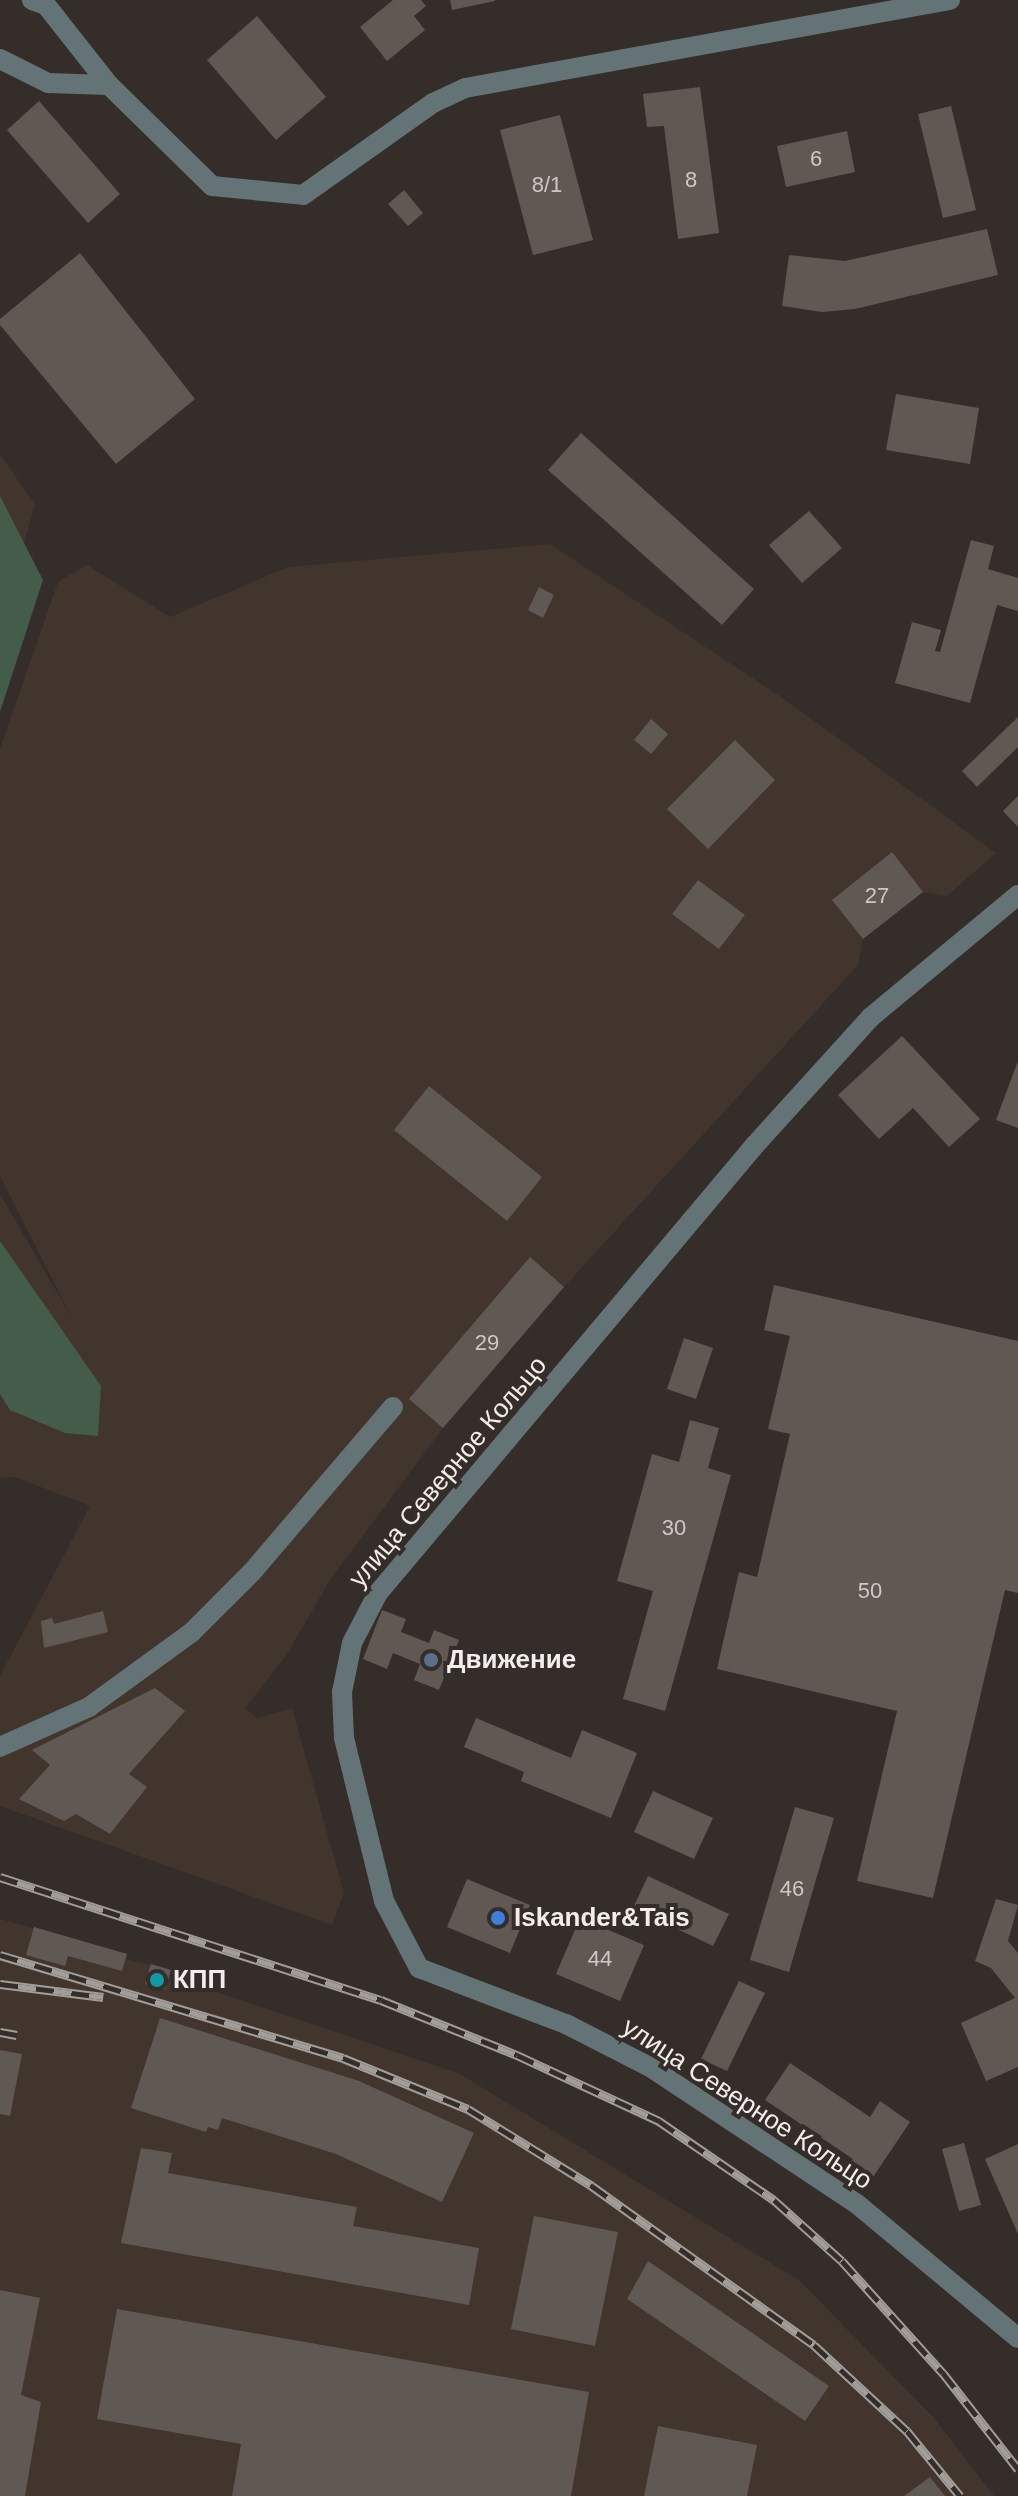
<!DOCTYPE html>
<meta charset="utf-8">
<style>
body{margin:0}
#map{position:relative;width:1018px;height:2496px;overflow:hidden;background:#342d29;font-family:Helvetica,sans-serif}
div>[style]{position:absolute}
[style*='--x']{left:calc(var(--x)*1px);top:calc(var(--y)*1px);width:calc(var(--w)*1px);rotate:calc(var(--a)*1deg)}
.built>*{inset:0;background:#42352e}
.forest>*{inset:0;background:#435d4a}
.building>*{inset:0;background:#605853}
.minor>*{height:20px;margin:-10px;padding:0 10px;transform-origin:10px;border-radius:10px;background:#637376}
.rail>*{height:9px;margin-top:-4.5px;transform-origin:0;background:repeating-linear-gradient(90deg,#342d29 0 18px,#a39d9a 0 36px);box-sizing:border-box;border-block:2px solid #a39d9a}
.dots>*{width:22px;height:22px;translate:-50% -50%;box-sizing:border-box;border:4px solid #342d29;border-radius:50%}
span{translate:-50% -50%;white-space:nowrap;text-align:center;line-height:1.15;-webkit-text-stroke:8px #342d29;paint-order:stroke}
.number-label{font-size:22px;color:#cec8c5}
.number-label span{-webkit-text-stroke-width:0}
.street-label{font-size:26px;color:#f3eeeb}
.poi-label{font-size:26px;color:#f3eeeb;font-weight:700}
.left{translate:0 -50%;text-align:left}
</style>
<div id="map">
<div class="built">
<i style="clip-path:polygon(0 454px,35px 505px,0 624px)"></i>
<i style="clip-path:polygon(550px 544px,784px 699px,996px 853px,947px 896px,923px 892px,863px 939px,858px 965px,564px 1287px,443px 1428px,332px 1577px,285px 1657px,245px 1708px,257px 1718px,292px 1708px,344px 1893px,332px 1925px,0 1806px,0 1676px,90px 1506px,15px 1477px,0 1478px,0 1194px,72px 1318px,0 1176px,0 749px,58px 582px,87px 565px,170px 617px,288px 567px)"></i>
<i style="clip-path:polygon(0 1919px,127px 1954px,126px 1959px,171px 1970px,170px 1976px,460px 2074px,800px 2281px,934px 2418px,994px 2496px,0 2496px)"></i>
</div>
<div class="forest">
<i style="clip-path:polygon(0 496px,43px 580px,0 712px)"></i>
<i style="clip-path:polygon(0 1241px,101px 1386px,98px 1436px,65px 1433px,10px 1410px,0 1394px)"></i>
</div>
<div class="building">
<i style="clip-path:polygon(393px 0,421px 0,426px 6px,414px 16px,425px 30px,387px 61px,360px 27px)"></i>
<i style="clip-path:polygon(450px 0,495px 0,495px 1px,452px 10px)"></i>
<i style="clip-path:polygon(257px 16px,326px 97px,276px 140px,207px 60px)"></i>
<i style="clip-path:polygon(700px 87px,719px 233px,678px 239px,664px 126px,647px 127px,643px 94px)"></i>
<i style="clip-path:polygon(39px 101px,120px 194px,88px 223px,7px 130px)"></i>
<i style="clip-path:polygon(951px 106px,976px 210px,943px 218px,918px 114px)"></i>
<i style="clip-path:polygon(560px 115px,593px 240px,533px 255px,500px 130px)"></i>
<i style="clip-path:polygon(847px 131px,855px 172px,786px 187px,777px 146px)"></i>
<i style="clip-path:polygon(404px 190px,423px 213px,408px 226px,388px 204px)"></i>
<i style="clip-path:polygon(987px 229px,998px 275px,855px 309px,822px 312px,782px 306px,789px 255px,845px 261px)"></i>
<i style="clip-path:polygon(80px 253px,195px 399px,116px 464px,0 325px,0 319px)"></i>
<i style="clip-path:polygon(896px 394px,979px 408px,970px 464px,886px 450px)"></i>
<i style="clip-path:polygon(581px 433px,754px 589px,722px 625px,548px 470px)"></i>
<i style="clip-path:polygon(809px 511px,842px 548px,802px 583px,769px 545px)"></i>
<i style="clip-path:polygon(971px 540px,994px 546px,988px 569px,1018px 578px,1018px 611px,997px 605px,970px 703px,895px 683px,912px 622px,941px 630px,935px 651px,940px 652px)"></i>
<i style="clip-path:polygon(539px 587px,554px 595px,543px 618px,528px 610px)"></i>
<i style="clip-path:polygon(1018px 717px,1018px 747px,977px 787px,962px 771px)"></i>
<i style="clip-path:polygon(651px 719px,668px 734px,651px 754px,634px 740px)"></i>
<i style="clip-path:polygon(735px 740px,775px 780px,708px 849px,667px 809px)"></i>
<i style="clip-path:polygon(1018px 796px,1018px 827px,1003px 811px)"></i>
<i style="clip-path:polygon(892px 852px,923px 892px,863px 939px,832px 900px)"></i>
<i style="clip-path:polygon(698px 880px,745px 915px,719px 949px,672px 914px)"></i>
<i style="clip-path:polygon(902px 1036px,980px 1119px,949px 1147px,913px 1108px,879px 1139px,838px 1095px)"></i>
<i style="clip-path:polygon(1018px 1061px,1018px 1128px,996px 1120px)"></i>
<i style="clip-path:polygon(429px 1086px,542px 1177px,507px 1221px,394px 1130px)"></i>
<i style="clip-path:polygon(530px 1257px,564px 1287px,443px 1428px,409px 1399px)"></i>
<i style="clip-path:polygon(774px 1285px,1018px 1341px,1018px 1593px,1005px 1590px,933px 1898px,857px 1881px,897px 1711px,717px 1669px,739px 1572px,757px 1577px,790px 1434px,768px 1429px,790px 1336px,764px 1330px)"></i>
<i style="clip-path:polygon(684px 1338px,713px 1348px,696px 1399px,667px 1389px)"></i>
<i style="clip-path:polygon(690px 1420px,719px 1428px,708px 1468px,731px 1475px,665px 1711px,623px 1699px,653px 1591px,617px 1581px,652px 1454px,679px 1462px)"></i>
<i style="clip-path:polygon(382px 1610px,406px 1619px,401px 1632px,429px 1643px,434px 1630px,459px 1640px,439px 1690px,414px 1680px,420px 1664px,393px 1653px,387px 1669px,363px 1659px)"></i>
<i style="clip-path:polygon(103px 1611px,108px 1632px,44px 1648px,41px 1621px,52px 1618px,54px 1624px)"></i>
<i style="clip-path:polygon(155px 1688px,185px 1711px,129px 1774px,147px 1787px,110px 1834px,76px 1814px,64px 1821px,19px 1799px,50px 1765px,32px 1750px)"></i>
<i style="clip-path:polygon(476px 1718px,571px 1758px,582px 1730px,637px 1753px,611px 1818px,521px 1781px,524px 1772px,464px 1747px)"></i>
<i style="clip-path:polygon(653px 1791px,713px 1818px,694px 1859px,634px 1832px)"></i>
<i style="clip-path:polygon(795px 1807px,834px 1818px,789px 1972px,750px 1960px)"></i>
<i style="clip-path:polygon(648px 1876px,729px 1914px,713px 1946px,633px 1908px)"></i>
<i style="clip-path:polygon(467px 1879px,530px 1905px,510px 1953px,447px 1927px)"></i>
<i style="clip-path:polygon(996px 1899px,1018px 1905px,1008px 1941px,1018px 1953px,1018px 2067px,986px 2081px,961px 2023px,1015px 1998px,991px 1968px,975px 1961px)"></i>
<i style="clip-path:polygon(580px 1918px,644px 1945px,620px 2001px,556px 1974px)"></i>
<i style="clip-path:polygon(34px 1927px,127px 1954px,122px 1971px,68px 1956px,65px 1966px,26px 1955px)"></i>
<i style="clip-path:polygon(151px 1964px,171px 1970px,165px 1989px,145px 1984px)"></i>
<i style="clip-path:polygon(739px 1981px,765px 1993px,727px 2071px,701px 2059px)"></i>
<i style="clip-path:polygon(160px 2018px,359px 2081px,474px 2133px,442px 2202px,336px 2154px,222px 2118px,218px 2130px,208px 2127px,206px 2132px,131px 2108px)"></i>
<i style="clip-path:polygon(0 2050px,22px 2054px,10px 2116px,0 2114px)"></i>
<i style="clip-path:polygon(790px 2063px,870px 2117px,880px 2101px,910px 2122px,865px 2189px,843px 2175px,853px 2159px,765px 2100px)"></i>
<i style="clip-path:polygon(964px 2143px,981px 2205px,959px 2211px,942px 2149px)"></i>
<i style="clip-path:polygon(1018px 2144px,1018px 2234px,985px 2159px)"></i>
<i style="clip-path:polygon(141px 2148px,172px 2153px,168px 2173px,357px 2207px,353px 2226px,479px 2248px,469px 2305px,121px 2243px)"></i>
<i style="clip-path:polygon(534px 2216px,618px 2232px,595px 2346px,511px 2329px)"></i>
<i style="clip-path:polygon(648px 2261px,829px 2386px,805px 2421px,627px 2299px)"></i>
<i style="clip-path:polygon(0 2290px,40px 2298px,21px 2395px,41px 2402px,25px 2496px,0 2496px)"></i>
<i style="clip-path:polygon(117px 2309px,589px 2392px,571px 2496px,232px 2496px,241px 2444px,97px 2419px)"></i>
<i style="clip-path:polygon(658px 2426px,757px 2445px,747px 2496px,644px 2496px)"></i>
<i style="clip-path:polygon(930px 2477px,945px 2496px,904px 2496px)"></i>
</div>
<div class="minor">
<i style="--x:32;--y:0;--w:15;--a:20"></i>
<i style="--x:46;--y:5;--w:102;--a:51.8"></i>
<i style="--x:109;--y:85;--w:144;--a:44.4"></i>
<i style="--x:212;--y:186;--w:91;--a:5.6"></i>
<i style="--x:303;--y:195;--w:159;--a:-35.3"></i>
<i style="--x:433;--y:103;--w:35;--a:-25"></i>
<i style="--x:465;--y:88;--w:493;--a:-10.3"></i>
<i style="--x:0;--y:59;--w:54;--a:26.6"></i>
<i style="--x:48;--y:83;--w:61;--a:1.9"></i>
<i style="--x:1018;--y:895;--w:191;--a:140.3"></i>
<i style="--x:871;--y:1017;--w:173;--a:132.2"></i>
<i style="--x:755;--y:1145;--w:586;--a:130.08"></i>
<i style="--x:378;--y:1593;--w:56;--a:117.5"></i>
<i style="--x:352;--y:1643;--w:50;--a:101.5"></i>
<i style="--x:342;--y:1692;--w:46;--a:87.5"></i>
<i style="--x:344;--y:1738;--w:168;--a:76.2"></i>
<i style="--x:384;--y:1901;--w:76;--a:62.4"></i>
<i style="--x:419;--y:1968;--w:157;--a:20.9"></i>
<i style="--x:566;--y:2024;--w:94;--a:27.1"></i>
<i style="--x:650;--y:2067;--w:248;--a:33.5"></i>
<i style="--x:857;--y:2204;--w:209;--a:39.8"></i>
<i style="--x:0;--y:1747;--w:98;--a:-24.2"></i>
<i style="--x:89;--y:1707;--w:126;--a:-36"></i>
<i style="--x:191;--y:1633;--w:86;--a:-45"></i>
<i style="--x:252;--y:1572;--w:217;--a:-49.5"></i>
</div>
<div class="rail">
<i style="--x:0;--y:1877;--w:400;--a:17.9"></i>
<i style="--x:381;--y:2000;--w:147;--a:22"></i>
<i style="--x:517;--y:2055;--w:157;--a:24.9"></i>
<i style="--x:659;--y:2121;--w:140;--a:34.5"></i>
<i style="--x:774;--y:2200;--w:91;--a:41.9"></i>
<i style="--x:842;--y:2261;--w:151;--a:48"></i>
<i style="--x:943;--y:2373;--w:122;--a:52"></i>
<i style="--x:0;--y:1955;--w:358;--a:16.7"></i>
<i style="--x:343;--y:2058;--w:135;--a:22.2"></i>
<i style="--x:468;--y:2109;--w:146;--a:31.8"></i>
<i style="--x:592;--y:2186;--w:273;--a:35.6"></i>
<i style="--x:814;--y:2345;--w:127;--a:42.8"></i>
<i style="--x:907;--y:2431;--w:84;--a:50.8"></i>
<i style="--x:0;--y:1984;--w:104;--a:7.2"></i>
<i style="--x:0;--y:2032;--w:17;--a:10"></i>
</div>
<div class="dots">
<i style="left:431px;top:1660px;background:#5c6f8a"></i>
<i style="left:498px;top:1918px;background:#3f7fe0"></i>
<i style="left:157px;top:1980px;background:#0f9aa8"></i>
</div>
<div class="number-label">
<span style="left:816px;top:159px">6</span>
<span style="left:691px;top:180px">8</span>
<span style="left:547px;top:185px">8/1</span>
<span style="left:877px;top:896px">27</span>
<span style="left:487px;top:1343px">29</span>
<span style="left:674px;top:1528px">30</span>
<span style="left:870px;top:1591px">50</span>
<span style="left:792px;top:1889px">46</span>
<span style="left:600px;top:1959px">44</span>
</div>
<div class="street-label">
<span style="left:448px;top:1472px;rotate:-50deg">улица Северное Кольцо</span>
<span style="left:747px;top:2104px;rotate:33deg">улица Северное Кольцо</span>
</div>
<div class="poi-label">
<span class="left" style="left:447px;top:1660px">Движение</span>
<span class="left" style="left:514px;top:1918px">Iskander&amp;Tais</span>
<span class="left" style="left:173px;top:1980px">КПП</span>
</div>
</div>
